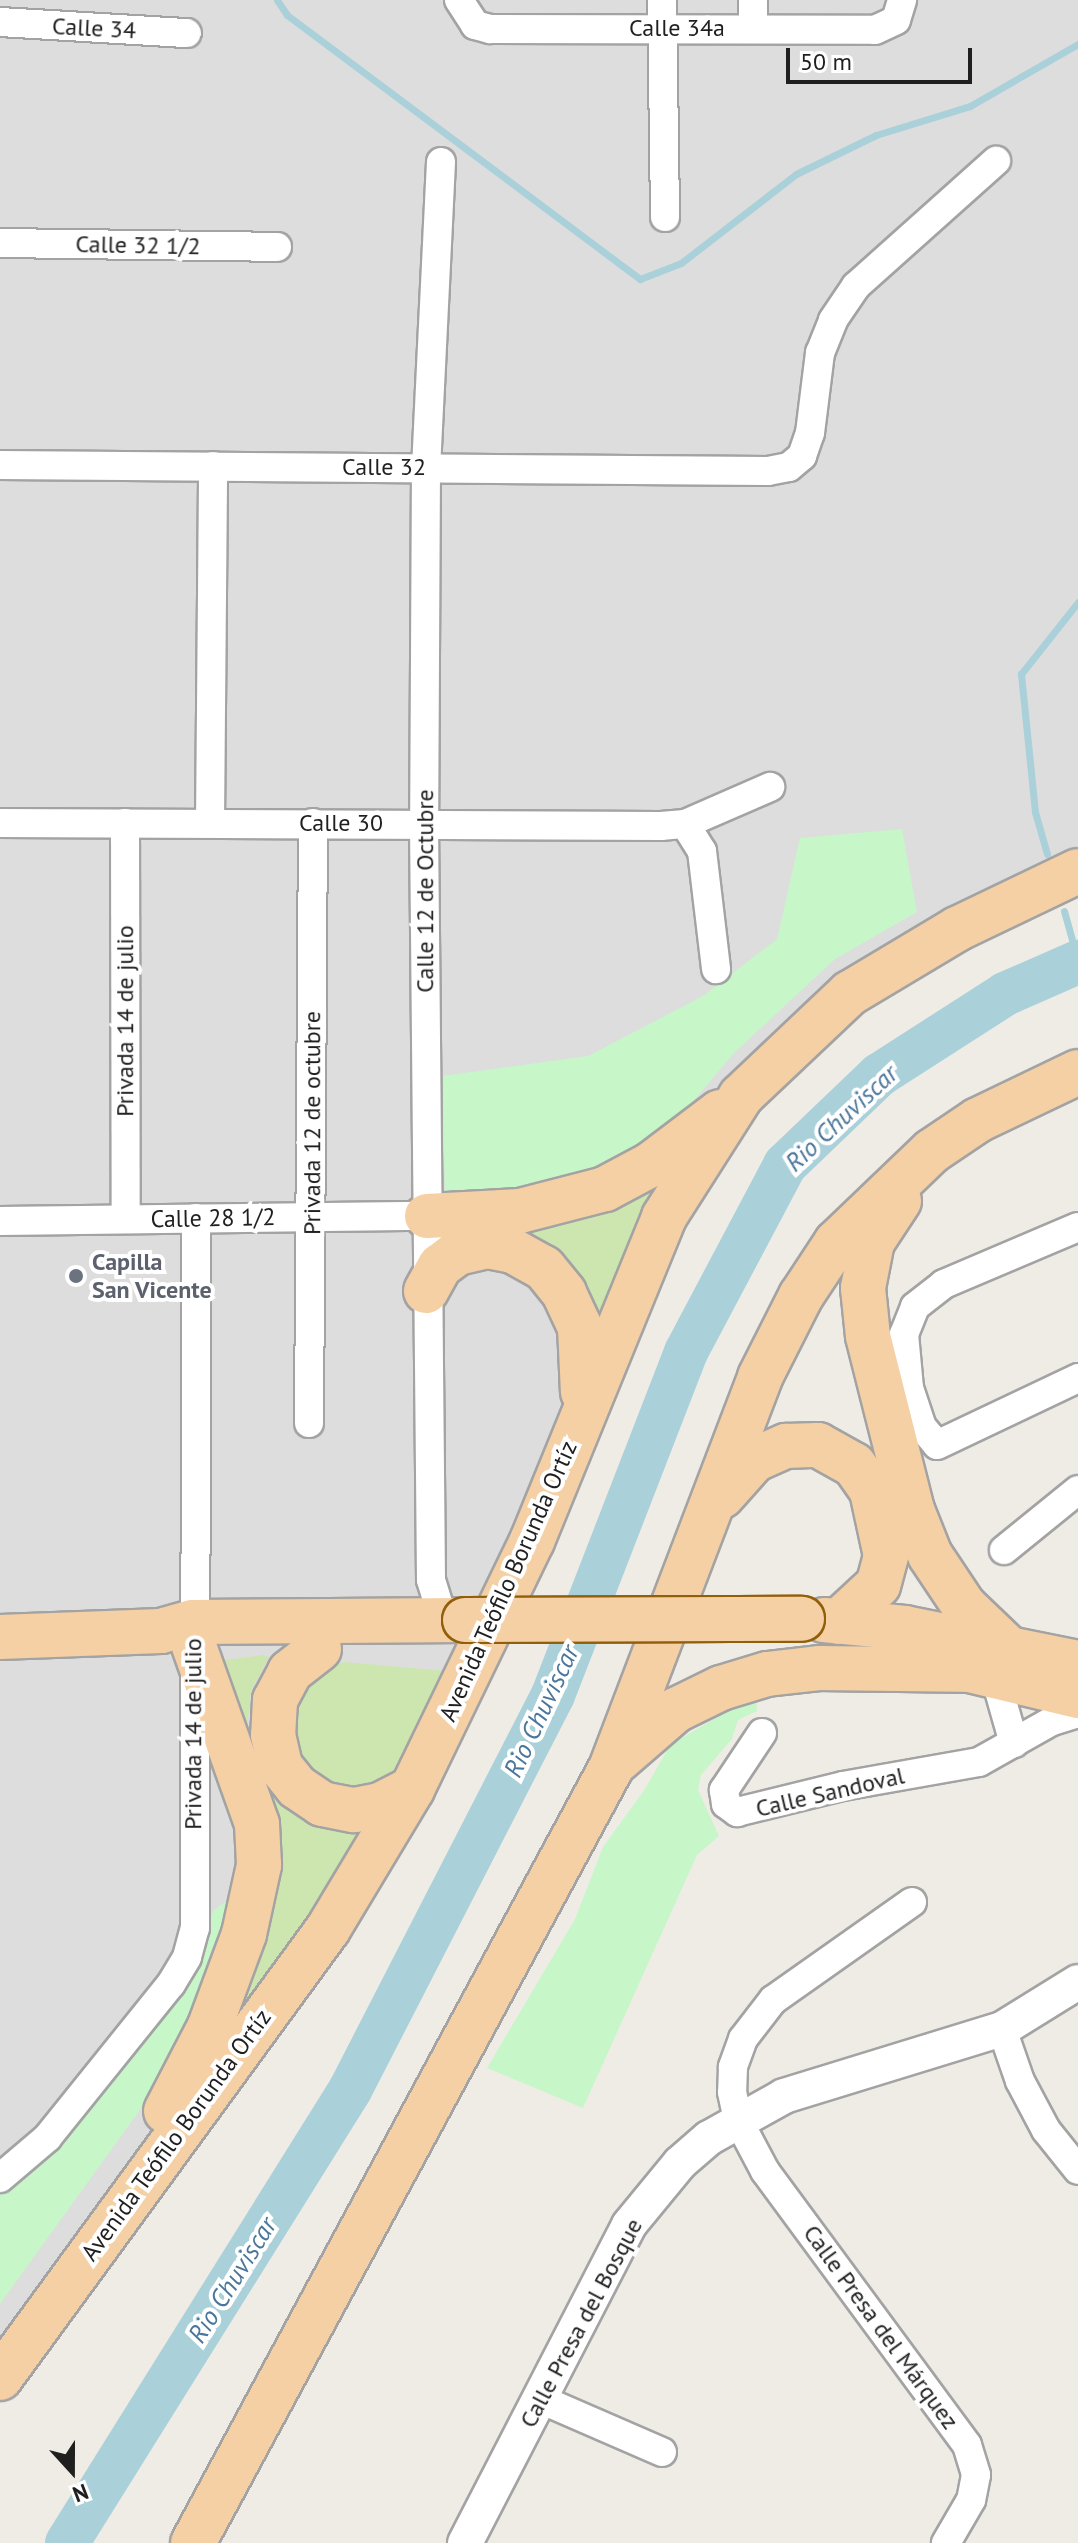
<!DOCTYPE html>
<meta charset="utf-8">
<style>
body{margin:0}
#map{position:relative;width:1078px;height:2543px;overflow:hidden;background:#efece6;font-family:"PT Sans",sans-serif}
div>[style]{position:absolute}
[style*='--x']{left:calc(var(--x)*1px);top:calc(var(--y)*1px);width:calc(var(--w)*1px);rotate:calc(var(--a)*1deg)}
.residential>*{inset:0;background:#ddd}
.grass>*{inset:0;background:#cde6b0}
.park>*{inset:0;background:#c7f6c9}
.stream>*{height:7px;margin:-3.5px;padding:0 3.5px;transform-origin:3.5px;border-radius:3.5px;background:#aad1da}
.river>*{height:44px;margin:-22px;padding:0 22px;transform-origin:22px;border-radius:22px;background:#aad1da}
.roads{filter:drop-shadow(2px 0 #a3a3a3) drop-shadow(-2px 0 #a3a3a3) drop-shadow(0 2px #a3a3a3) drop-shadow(0 -2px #a3a3a3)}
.minor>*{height:28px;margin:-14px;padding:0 14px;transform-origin:14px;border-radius:14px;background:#fff}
.tertiary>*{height:34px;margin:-17px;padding:0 17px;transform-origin:17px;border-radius:17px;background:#fff}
.primary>*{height:44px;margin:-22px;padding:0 22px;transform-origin:22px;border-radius:22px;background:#f6d0a5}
.bridges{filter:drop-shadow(2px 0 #915f0a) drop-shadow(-2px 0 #915f0a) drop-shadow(0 2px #915f0a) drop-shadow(0 -2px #915f0a)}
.primary-bridge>*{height:44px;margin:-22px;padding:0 22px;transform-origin:22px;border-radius:22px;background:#f6d0a5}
.dots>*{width:22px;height:22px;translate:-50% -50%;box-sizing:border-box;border:4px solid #fff;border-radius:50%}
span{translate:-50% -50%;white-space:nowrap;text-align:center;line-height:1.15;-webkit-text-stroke:8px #fff;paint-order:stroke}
.street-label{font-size:24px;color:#1f1f1f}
.worship-label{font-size:24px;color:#5b616d;font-weight:700}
.left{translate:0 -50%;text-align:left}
.water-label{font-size:26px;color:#4b769b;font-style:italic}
.north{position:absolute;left:32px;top:2431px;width:80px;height:80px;-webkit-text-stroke:6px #fff;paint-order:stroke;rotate:159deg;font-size:22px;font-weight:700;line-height:32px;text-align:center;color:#1f1f1f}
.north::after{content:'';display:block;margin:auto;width:28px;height:36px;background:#1f1f1f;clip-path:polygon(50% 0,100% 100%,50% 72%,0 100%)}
.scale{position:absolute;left:786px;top:48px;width:186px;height:36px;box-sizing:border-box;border:4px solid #1f1f1f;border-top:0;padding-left:10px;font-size:24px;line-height:28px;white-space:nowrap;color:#1f1f1f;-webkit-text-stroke:6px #fff;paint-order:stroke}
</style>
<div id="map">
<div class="residential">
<i style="clip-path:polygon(0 0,1078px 0,1078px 871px,957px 929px,741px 1096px,412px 1789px,0 2378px)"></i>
</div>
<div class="grass">
<i style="clip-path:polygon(676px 1171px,616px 1272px,591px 1342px,588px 1311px,446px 1230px)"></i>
<i style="clip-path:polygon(263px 1655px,269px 1657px,251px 1691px,247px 1730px,253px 1762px,271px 1791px,299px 1815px,324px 1828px,356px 1832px,363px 1840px,220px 2045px,257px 1933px,217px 1661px)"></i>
<i style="clip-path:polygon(345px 1662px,457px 1672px,416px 1755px,374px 1792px,326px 1788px,290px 1752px,289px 1709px,320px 1668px)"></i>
</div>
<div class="park">
<i style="clip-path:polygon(902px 829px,917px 912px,835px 959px,734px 1053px,672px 1126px,600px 1169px,514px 1190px,445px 1194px,442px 1076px,588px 1056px,703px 996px,777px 939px,800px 838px)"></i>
<i style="clip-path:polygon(756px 1694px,757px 1711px,738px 1720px,732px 1739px,701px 1775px,698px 1790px,719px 1836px,697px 1855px,583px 2108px,487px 2068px,575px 1919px,603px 1847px,645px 1789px,670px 1745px)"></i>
<i style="clip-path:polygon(230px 1898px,210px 1972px,165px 2075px,0 2304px,0 2181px,205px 1940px,213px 1911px)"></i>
</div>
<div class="stream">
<i style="--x:277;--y:0;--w:18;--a:56"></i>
<i style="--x:287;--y:15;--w:441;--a:36.8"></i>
<i style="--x:640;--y:279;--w:44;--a:-21.3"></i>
<i style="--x:681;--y:263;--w:145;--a:-37.7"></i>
<i style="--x:796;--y:174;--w:89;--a:-26"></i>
<i style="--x:876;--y:135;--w:98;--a:-17.1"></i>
<i style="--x:970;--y:106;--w:125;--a:-29.9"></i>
<i style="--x:1047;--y:854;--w:44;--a:-105.9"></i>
<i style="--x:1035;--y:812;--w:139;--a:-95.8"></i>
<i style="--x:1021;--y:674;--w:92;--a:-51.6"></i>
<i style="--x:1064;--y:911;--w:52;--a:74.4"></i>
</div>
<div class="river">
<i style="--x:67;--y:2543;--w:534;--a:-58.01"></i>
<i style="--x:350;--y:2090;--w:444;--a:-62.8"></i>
<i style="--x:553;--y:1695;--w:368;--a:-68.8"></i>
<i style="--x:686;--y:1352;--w:212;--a:-62.1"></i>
<i style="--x:785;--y:1165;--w:130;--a:-43.8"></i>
<i style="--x:879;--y:1075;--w:150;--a:-32.7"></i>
<i style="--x:1005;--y:994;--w:80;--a:-23.7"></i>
</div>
<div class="roads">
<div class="minor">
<i style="--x:459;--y:0;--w:30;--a:57"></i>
<i style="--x:475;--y:25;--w:16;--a:15"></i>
<i style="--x:490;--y:29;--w:385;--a:0.1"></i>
<i style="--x:875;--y:30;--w:23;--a:-25"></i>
<i style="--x:896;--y:20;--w:21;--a:-73"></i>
<i style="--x:662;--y:0;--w:217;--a:89.2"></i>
<i style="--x:753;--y:0;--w:28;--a:90"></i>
<i style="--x:0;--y:22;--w:187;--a:3.4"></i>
<i style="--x:441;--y:162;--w:305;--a:92.8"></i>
<i style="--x:426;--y:467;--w:356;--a:90.3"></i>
<i style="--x:424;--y:823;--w:757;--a:89.47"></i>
<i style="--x:431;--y:1580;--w:41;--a:72.9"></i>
<i style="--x:0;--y:243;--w:277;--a:0.8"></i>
<i style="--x:0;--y:465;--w:768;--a:0.45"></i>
<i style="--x:768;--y:471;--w:21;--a:-11"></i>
<i style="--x:789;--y:467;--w:17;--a:-40"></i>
<i style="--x:802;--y:456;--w:24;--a:-71"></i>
<i style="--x:810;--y:433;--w:81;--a:-82.9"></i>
<i style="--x:820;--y:353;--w:35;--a:-68"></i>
<i style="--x:833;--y:320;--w:41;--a:-55.9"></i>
<i style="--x:856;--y:286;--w:188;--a:-41.8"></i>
<i style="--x:0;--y:823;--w:661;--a:0.26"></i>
<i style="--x:661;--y:826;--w:24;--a:-5"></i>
<i style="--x:685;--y:824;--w:93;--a:-23.5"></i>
<i style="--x:125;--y:823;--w:396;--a:89.9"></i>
<i style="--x:210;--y:823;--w:357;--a:-89.5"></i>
<i style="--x:685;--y:824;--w:32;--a:58"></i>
<i style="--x:702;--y:851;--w:119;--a:83.2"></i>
<i style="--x:0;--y:1221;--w:427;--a:-0.7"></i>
<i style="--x:1078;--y:1227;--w:146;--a:157"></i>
<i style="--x:944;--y:1284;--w:37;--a:142"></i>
<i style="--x:915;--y:1307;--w:29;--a:112"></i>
<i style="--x:904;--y:1334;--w:54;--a:84.7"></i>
<i style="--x:909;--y:1388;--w:41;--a:71.6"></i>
<i style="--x:922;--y:1427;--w:23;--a:50"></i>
<i style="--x:937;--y:1445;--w:156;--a:-25.4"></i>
<i style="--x:309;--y:1423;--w:600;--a:-89.62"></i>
<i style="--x:1004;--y:1550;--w:95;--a:-39"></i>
<i style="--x:994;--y:1673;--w:73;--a:74.1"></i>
<i style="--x:762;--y:1733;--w:69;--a:123.7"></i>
<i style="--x:724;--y:1790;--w:14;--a:82"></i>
<i style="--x:726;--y:1804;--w:14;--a:36"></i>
<i style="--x:737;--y:1812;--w:109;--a:-13.8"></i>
<i style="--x:843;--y:1786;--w:138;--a:-10"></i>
<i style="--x:979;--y:1762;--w:84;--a:-29.3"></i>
<i style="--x:1052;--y:1721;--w:27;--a:-17"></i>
<i style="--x:912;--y:1902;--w:170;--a:144.8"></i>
<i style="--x:773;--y:2000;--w:49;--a:127.6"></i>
<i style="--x:743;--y:2039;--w:30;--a:110"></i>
<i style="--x:733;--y:2067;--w:25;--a:92"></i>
<i style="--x:732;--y:2092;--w:29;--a:78"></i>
<i style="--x:738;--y:2120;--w:58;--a:62.1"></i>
<i style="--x:765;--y:2171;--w:340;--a:53.6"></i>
<i style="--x:967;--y:2445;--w:31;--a:73"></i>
<i style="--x:976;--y:2475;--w:25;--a:101"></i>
<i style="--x:971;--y:2500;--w:50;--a:120.2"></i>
<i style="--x:1002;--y:2029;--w:55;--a:70.9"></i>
<i style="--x:1020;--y:2081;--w:55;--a:62"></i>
<i style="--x:1046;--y:2130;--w:51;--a:51.3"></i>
<i style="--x:0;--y:2178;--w:62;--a:-40.4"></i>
<i style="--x:47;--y:2138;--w:198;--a:-51.2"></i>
<i style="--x:171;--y:1984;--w:31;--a:-59"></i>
<i style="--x:187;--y:1957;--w:30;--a:-75"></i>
<i style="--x:195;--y:1928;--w:710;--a:-89.92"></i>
<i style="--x:540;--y:2399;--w:133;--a:23.5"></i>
</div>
<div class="tertiary">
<i style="--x:465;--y:2543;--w:358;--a:-62.7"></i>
<i style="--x:629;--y:2225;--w:80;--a:-50.6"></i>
<i style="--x:680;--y:2163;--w:38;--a:-41"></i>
<i style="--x:709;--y:2138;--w:86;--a:-29.2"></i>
<i style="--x:784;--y:2096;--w:228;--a:-17.1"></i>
<i style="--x:1002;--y:2029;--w:89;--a:-31.7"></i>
</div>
<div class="primary">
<i style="--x:899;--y:1201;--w:49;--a:123.4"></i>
<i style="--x:872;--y:1242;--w:47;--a:101.1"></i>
<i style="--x:863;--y:1288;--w:48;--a:84.1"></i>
<i style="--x:868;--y:1336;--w:179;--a:75.8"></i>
<i style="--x:912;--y:1510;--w:48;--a:68.2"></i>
<i style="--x:930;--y:1555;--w:61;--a:56.3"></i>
<i style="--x:964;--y:1606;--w:57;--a:43.6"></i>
<i style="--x:427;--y:1216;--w:93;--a:-3.1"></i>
<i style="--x:520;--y:1211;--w:88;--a:-14.5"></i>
<i style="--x:605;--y:1189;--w:51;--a:-28.1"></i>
<i style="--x:650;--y:1165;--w:88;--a:-37.1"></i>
<i style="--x:426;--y:1291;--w:29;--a:-61"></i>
<i style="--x:440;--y:1266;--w:21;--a:-37"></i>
<i style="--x:457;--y:1253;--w:31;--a:-13"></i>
<i style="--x:487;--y:1246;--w:26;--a:11"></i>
<i style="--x:513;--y:1251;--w:35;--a:29"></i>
<i style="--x:544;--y:1268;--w:32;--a:51"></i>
<i style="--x:564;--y:1293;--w:38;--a:65"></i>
<i style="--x:580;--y:1327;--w:65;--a:87.4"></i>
<i style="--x:722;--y:1496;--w:48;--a:-48.4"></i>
<i style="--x:754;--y:1460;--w:35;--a:-24"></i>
<i style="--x:786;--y:1446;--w:32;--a:-2"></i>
<i style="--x:818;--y:1445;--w:41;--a:29.1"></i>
<i style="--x:854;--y:1465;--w:32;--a:55"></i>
<i style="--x:872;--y:1491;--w:66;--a:77.8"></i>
<i style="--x:886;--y:1556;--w:30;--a:105"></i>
<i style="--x:878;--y:1585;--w:54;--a:137.2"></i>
<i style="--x:824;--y:1620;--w:81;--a:5.6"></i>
<i style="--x:905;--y:1628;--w:177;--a:11.4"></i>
<i style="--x:0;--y:1637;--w:161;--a:-2.1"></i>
<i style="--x:161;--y:1631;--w:33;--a:-16"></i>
<i style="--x:193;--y:1622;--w:272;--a:-0.4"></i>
<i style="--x:319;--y:1649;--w:37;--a:142"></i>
<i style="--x:290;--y:1672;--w:32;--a:118"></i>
<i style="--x:275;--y:1700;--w:35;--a:93"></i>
<i style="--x:273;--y:1735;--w:32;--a:77"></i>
<i style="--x:280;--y:1766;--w:27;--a:51"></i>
<i style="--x:297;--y:1787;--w:30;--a:34"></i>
<i style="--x:322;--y:1804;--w:33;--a:11"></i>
<i style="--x:354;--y:1810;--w:26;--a:-11"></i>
<i style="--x:380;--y:1805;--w:36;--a:-27"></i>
<i style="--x:949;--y:1665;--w:133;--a:13.5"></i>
<i style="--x:618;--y:1760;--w:77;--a:-40.8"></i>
<i style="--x:676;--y:1710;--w:50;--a:-26.1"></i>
<i style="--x:721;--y:1688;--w:48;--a:-16.9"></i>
<i style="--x:767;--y:1674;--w:52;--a:-6.6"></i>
<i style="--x:819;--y:1668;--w:159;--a:0.7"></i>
<i style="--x:166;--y:2111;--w:96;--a:-62.6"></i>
<i style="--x:210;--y:2026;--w:98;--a:-69.7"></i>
<i style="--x:244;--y:1934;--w:71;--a:-77.7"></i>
<i style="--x:259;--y:1865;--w:41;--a:-92.8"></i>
<i style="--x:257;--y:1824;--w:192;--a:-109.5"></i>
<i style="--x:0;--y:2378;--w:556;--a:-53.85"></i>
<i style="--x:328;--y:1929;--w:163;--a:-59"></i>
<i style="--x:412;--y:1789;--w:276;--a:-64.2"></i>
<i style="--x:532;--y:1541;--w:350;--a:-67.8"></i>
<i style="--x:664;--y:1217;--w:143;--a:-57.5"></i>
<i style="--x:741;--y:1096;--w:150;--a:-43.4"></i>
<i style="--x:850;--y:993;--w:125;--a:-30.9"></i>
<i style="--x:957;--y:929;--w:134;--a:-25.6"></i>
<i style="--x:193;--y:2543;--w:881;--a:-61.66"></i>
<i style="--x:611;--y:1768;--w:418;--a:-69.1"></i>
<i style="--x:760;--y:1377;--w:91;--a:-63.2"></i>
<i style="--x:801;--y:1296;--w:64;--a:-56.6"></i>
<i style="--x:836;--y:1243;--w:133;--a:-43.8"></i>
<i style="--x:932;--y:1151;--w:55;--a:-34"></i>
<i style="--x:978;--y:1120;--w:111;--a:-25.6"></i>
</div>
</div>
<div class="bridges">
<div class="primary-bridge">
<i style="--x:465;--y:1620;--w:337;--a:-0.2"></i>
</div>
</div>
<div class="dots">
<i style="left:76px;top:1276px;background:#6b7280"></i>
</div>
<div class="street-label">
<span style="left:94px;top:28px;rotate:3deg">Calle 34</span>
<span style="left:677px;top:28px">Calle 34a</span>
<span style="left:138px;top:245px;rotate:1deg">Calle 32 1/2</span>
<span style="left:384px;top:467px">Calle 32</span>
<span style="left:341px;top:823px">Calle 30</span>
<span style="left:425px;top:891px;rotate:-90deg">Calle 12 de Octubre</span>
<span style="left:125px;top:1021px;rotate:-90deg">Privada 14 de julio</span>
<span style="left:312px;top:1123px;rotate:-90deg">Privada 12 de octubre</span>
<span style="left:213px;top:1218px;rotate:-1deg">Calle 28 1/2</span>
<span style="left:508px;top:1581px;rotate:-66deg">Avenida Teófilo Borunda Ortíz</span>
<span style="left:193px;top:1734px;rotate:-90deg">Privada 14 de julio</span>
<span style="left:830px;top:1792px;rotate:-13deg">Calle Sandoval</span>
<span style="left:176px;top:2135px;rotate:-54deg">Avenida Teófilo Borunda Ortíz</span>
<span style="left:581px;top:2323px;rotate:-62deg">Calle Presa del Bosque</span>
<span style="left:881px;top:2327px;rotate:54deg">Calle Presa del Márquez</span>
</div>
<div class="worship-label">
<span class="left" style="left:92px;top:1276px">Capilla<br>San Vicente</span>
</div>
<div class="water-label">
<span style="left:841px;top:1118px;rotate:-43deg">Rio Chuviscar</span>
<span style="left:541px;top:1711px;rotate:-65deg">Rio Chuviscar</span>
<span style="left:232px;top:2280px;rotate:-58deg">Rio Chuviscar</span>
</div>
<div class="north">N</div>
<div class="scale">50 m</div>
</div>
